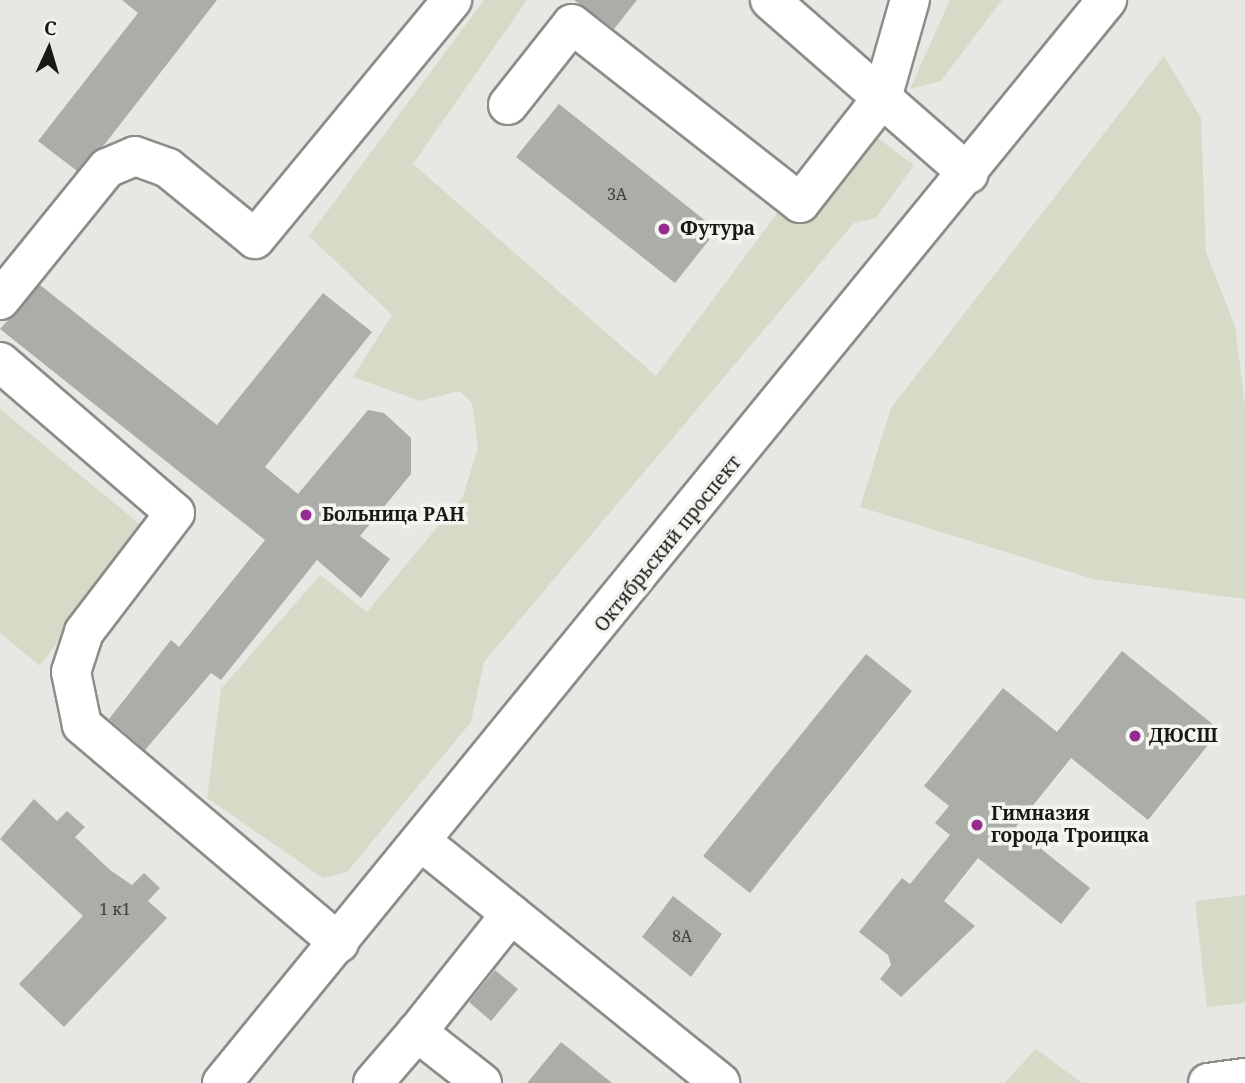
<!DOCTYPE html>
<meta charset="utf-8">
<style>
body{margin:0}
#map{position:relative;width:1245px;height:1083px;overflow:hidden;background:#e7e8e4;font-family:"Noto Serif",serif}
div>[style]{position:absolute}
[style*='--x']{left:calc(var(--x)*1px);top:calc(var(--y)*1px);width:calc(var(--w)*1px);rotate:calc(var(--a)*1deg)}
.green>*{inset:0;background:#d5dbc6}
.building>*{inset:0;background:#abada9}
.roads{filter:drop-shadow(2px 0 #8c8d89) drop-shadow(-2px 0 #8c8d89) drop-shadow(0 2px #8c8d89) drop-shadow(0 -2px #8c8d89)}
.minor>*{height:38px;margin:-19px;padding:0 19px;transform-origin:19px;border-radius:19px;background:#fff}
.major>*{height:38px;margin:-19px;padding:0 19px;transform-origin:19px;border-radius:19px;background:#fff}
.dots>*{width:19px;height:19px;translate:-50% -50%;box-sizing:border-box;border:4px solid #f4f5f1;border-radius:50%}
span{translate:-50% -50%;white-space:nowrap;text-align:center;line-height:1.15;-webkit-text-stroke:7px #f4f5f1;paint-order:stroke}
.number-label{font-size:16px;color:#3d3e3c}
.number-label span{-webkit-text-stroke-width:0}
.poi-label{font-size:19px;color:#181917;font-weight:700}
.left{translate:0 -50%;text-align:left}
.street-label{font-size:19px;color:#181917}
.north{position:absolute;left:14px;top:14px;width:70px;height:70px;-webkit-text-stroke:5px #f4f5f1;paint-order:stroke;rotate:4deg;font-size:19px;font-weight:700;line-height:28px;text-align:center;color:#181917}
.north::after{content:'';display:block;margin:auto;width:24px;height:32px;background:#181917;clip-path:polygon(50% 0,100% 100%,50% 72%,0 100%)}
</style>
<div id="map">
<div class="green">
<i style="clip-path:polygon(484px 0,527px 0,413px 164px,656px 376px,849px 117px,914px 165px,876px 218px,854px 223px,484px 662px,471px 722px,347px 872px,323px 878px,207px 798px,221px 689px,320px 575px,367px 612px,463px 496px,478px 448px,472px 403px,459px 391px,420px 401px,353px 377px,392px 315px,309px 236px)"></i>
<i style="clip-path:polygon(950px 0,1002px 0,941px 81px,910px 89px)"></i>
<i style="clip-path:polygon(1164px 56px,1201px 118px,1206px 252px,1235px 326px,1245px 406px,1245px 599px,1093px 579px,860px 507px,891px 408px)"></i>
<i style="clip-path:polygon(0 409px,142px 526px,40px 666px,0 633px)"></i>
<i style="clip-path:polygon(1245px 895px,1245px 1003px,1207px 1007px,1195px 901px)"></i>
<i style="clip-path:polygon(1036px 1049px,1082px 1083px,1004px 1083px)"></i>
</div>
<div class="building">
<i style="clip-path:polygon(122px 0,217px 0,104px 145px,77px 171px,38px 141px,138px 13px)"></i>
<i style="clip-path:polygon(574px 0,637px 0,614px 29px)"></i>
<i style="clip-path:polygon(559px 104px,717px 230px,675px 283px,516px 157px)"></i>
<i style="clip-path:polygon(40px 285px,217px 425px,323px 293px,372px 332px,265px 467px,298px 494px,368px 410px,384px 413px,411px 438px,411px 474px,360px 536px,390px 559px,361px 598px,317px 560px,221px 680px,211px 673px,145px 750px,109px 719px,171px 640px,179px 647px,265px 540px,0 329px)"></i>
<i style="clip-path:polygon(1122px 651px,1220px 730px,1148px 820px,1071px 758px,1015px 828px,1090px 888px,1061px 924px,978px 858px,944px 901px,975px 926px,901px 997px,880px 979px,891px 965px,888px 955px,859px 932px,902px 878px,910px 884px,950px 835px,935px 823px,949px 806px,924px 786px,1003px 688px,1057px 732px)"></i>
<i style="clip-path:polygon(866px 654px,912px 691px,750px 893px,703px 856px)"></i>
<i style="clip-path:polygon(34px 799px,57px 821px,67px 811px,85px 827px,75px 837px,110px 870px,132px 885px,144px 873px,160px 888px,148px 901px,167px 918px,64px 1027px,19px 984px,83px 916px,0 839px)"></i>
<i style="clip-path:polygon(673px 896px,722px 934px,691px 977px,642px 937px)"></i>
<i style="clip-path:polygon(495px 970px,518px 989px,491px 1021px,469px 1002px)"></i>
<i style="clip-path:polygon(561px 1042px,612px 1083px,527px 1083px)"></i>
</div>
<div class="roads">
<div class="minor">
<i style="--x:770;--y:0;--w:264;--a:41.2"></i>
<i style="--x:508;--y:105;--w:103;--a:-51.7"></i>
<i style="--x:572;--y:24;--w:290;--a:38.1"></i>
<i style="--x:800;--y:203;--w:133;--a:-52"></i>
<i style="--x:882;--y:98;--w:102;--a:-74.1"></i>
<i style="--x:0;--y:300;--w:170;--a:-51"></i>
<i style="--x:107;--y:168;--w:30;--a:-23"></i>
<i style="--x:135;--y:156;--w:35;--a:20"></i>
<i style="--x:168;--y:168;--w:112;--a:39.2"></i>
<i style="--x:255;--y:239;--w:310;--a:-50.5"></i>
<i style="--x:0;--y:362;--w:231;--a:40.8"></i>
<i style="--x:175;--y:513;--w:150;--a:127.4"></i>
<i style="--x:84;--y:632;--w:42;--a:108"></i>
<i style="--x:71;--y:672;--w:54;--a:78.3"></i>
<i style="--x:82;--y:725;--w:337;--a:40.3"></i>
<i style="--x:423;--y:843;--w:382;--a:38.9"></i>
<i style="--x:373;--y:1083;--w:67;--a:-49.2"></i>
<i style="--x:482;--y:1083;--w:83;--a:-141.9"></i>
<i style="--x:417;--y:1032;--w:151;--a:-51.5"></i>
<i style="--x:1208;--y:1083;--w:37;--a:-8"></i>
</div>
<div class="major">
<i style="--x:222;--y:1083;--w:1399;--a:-50.75"></i>
</div>
</div>
<div class="dots">
<i style="left:664px;top:229px;background:#952c90"></i>
<i style="left:306px;top:515px;background:#952c90"></i>
<i style="left:1135px;top:736px;background:#952c90"></i>
<i style="left:977px;top:825px;background:#952c90"></i>
</div>
<div class="number-label">
<span style="left:617px;top:194px">3А</span>
<span style="left:115px;top:909px">1 к1</span>
<span style="left:682px;top:936px">8А</span>
</div>
<div class="poi-label">
<span class="left" style="left:680px;top:229px">Футура</span>
<span class="left" style="left:322px;top:515px">Больница РАН</span>
<span class="left" style="left:1149px;top:736px">ДЮСШ</span>
<span class="left" style="left:991px;top:825px">Гимназия<br>города Троицка</span>
</div>
<div class="street-label">
<span style="left:668px;top:544px;rotate:-51deg">Октябрьский проспект</span>
</div>
<div class="north">С</div>
</div>
